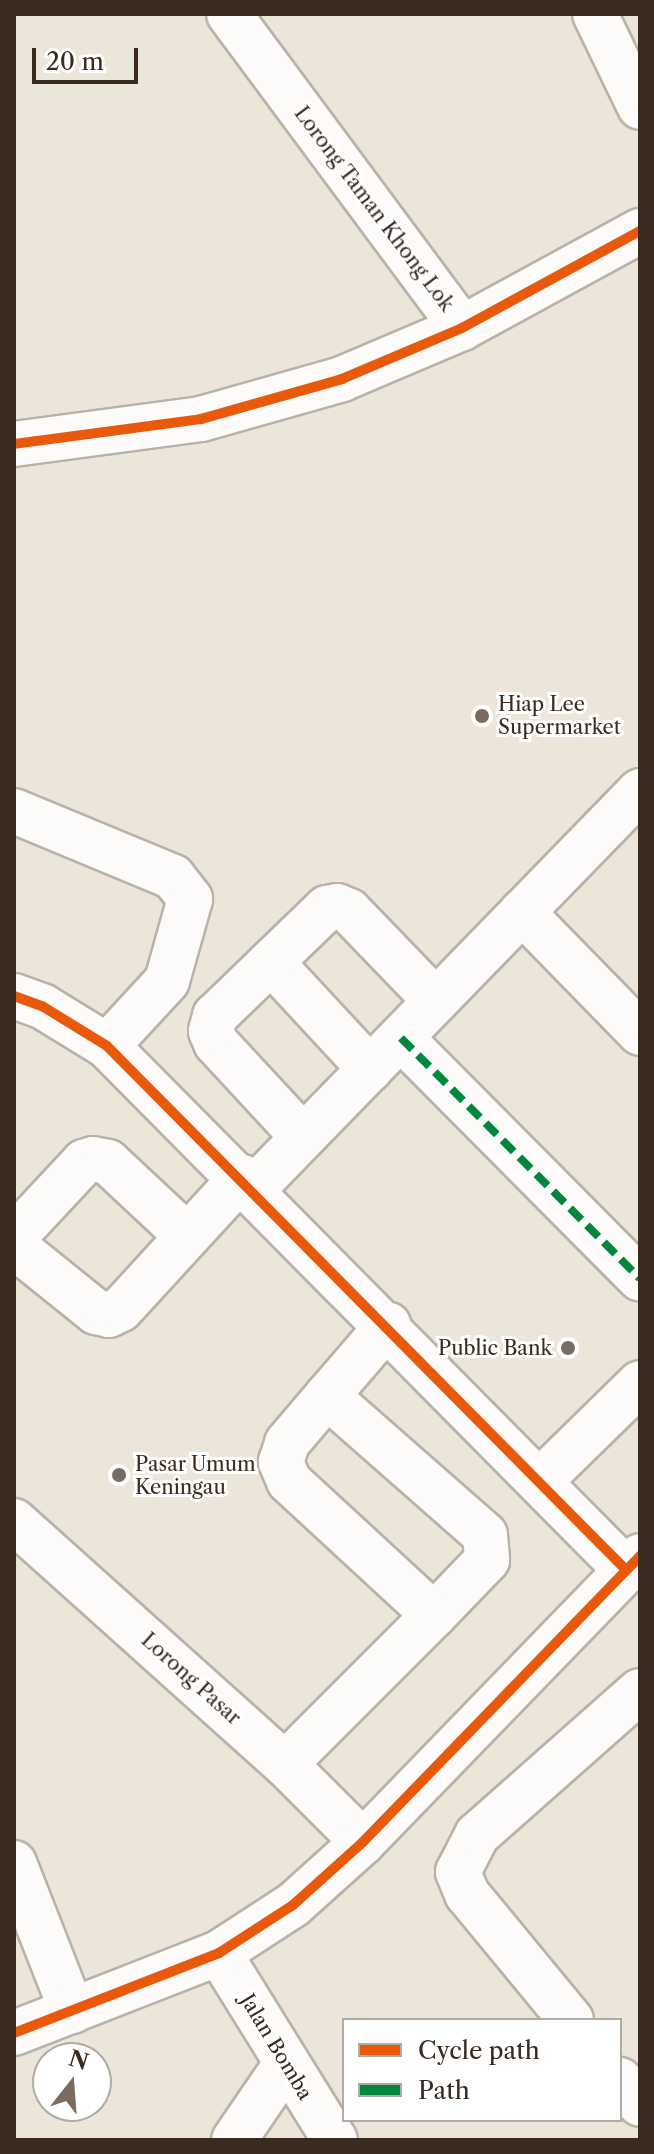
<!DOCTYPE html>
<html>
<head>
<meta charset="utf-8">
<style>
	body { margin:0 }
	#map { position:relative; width:654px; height:2154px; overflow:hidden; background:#ece5d9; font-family:"Libre Caslon Text",serif }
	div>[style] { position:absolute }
	.roads { filter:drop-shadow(2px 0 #b8b2a9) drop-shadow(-2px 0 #b8b2a9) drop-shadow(0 2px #b8b2a9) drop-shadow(0 -2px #b8b2a9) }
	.minor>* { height:44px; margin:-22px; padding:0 22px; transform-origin:22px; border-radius:22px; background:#fcfbf9 }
	.quiet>* { height:8px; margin-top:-4px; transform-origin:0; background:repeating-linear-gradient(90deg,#00873e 0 16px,transparent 0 24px) }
	.cycleway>* { height:10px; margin:-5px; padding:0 5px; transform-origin:5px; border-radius:5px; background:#e8590c }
	.dots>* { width:22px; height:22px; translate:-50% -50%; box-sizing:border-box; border:4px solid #fff; border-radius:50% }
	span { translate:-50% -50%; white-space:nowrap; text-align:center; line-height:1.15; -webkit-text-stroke:6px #fff; paint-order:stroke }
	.street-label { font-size:20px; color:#3b2a1e }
	.poi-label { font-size:20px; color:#3b2a1e }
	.left { translate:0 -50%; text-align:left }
	.right { translate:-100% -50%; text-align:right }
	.frame { position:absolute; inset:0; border:16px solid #3b2a1e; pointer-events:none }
	.legend { position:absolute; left:342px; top:2018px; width:280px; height:104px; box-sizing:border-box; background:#fff; border:2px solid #b1aaa5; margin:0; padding:10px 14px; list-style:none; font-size:24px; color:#3b2a1e }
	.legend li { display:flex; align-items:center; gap:16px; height:40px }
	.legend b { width:40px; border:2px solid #b1aaa5 }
	.north { position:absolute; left:32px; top:2042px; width:80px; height:80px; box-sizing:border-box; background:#fff; border:2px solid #b1aaa5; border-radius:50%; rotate:17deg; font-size:22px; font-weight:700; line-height:32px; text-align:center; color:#3b2a1e }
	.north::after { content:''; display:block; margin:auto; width:28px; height:36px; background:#796b5f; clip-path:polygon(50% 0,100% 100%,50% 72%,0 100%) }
	.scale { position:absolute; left:32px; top:48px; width:106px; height:36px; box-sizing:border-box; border:4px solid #3b2a1e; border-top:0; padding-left:10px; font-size:24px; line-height:28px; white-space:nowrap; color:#3b2a1e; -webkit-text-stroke:6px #fff; paint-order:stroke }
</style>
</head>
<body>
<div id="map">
	<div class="roads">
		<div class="minor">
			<i style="left:229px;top:14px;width:391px;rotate:53.4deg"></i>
			<i style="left:595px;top:14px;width:103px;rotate:64.2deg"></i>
			<i style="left:14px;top:444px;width:189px;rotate:-7.6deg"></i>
			<i style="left:201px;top:419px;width:147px;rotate:-15.8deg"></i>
			<i style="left:342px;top:379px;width:130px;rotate:-23deg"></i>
			<i style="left:462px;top:328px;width:203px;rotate:-28.6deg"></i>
			<i style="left:14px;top:811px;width:172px;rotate:22.5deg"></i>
			<i style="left:173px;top:877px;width:28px;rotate:52deg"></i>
			<i style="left:190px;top:899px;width:85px;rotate:105.7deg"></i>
			<i style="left:167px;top:981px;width:88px;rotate:132.7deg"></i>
			<i style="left:522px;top:912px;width:169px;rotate:45.7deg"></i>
			<i style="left:271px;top:962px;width:146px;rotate:47.2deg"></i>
			<i style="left:14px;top:996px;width:30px;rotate:20deg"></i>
			<i style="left:42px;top:1006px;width:76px;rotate:31.6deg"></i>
			<i style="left:107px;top:1046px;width:738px;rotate:45.27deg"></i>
			<i style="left:401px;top:1038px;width:339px;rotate:45.2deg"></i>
			<i style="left:303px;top:1137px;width:128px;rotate:-132.8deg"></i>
			<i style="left:216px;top:1043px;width:13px;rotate:-113deg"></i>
			<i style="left:211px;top:1031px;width:16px;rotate:-75deg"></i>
			<i style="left:215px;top:1016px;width:156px;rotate:-44deg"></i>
			<i style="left:327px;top:908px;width:10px;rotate:-11deg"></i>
			<i style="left:337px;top:906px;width:13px;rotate:23deg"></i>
			<i style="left:349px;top:911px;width:125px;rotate:46deg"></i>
			<i style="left:253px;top:1189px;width:555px;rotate:-45.8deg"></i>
			<i style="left:14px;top:1237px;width:103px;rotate:-47deg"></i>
			<i style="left:84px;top:1162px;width:9px;rotate:-18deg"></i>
			<i style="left:93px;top:1159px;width:15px;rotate:11deg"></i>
			<i style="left:108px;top:1162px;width:108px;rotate:43.1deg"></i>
			<i style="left:14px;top:1246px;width:105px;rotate:38.8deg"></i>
			<i style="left:96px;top:1312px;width:13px;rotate:13deg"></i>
			<i style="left:109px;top:1315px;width:13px;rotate:-27deg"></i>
			<i style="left:121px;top:1309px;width:179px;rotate:-47.5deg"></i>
			<i style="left:327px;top:1396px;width:210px;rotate:41.3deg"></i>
			<i style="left:485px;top:1535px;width:25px;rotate:85deg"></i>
			<i style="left:487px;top:1560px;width:76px;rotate:133.9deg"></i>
			<i style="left:434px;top:1615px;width:197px;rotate:-137.3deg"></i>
			<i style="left:289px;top:1481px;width:21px;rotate:-113deg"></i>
			<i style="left:281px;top:1462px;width:20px;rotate:-72deg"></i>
			<i style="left:287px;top:1443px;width:62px;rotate:-49.6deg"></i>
			<i style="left:327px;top:1396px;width:94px;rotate:-49.3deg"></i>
			<i style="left:542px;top:1479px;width:137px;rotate:-44.4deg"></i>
			<i style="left:14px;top:1521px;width:364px;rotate:41.9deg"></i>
			<i style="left:285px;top:1764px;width:110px;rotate:45deg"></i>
			<i style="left:285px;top:1764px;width:211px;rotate:-45deg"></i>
			<i style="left:14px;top:1863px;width:159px;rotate:68.6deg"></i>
			<i style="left:219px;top:1953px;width:220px;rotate:58.2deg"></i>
			<i style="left:571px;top:2020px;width:163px;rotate:-129.5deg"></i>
			<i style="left:467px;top:1894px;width:24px;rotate:-112deg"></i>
			<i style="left:458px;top:1872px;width:42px;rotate:-62.8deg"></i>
			<i style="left:477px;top:1835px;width:217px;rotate:-41.5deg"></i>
			<i style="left:14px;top:2033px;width:220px;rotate:-21.3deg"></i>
			<i style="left:219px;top:1953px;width:88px;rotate:-33deg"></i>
			<i style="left:293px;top:1905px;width:94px;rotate:-42deg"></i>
			<i style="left:363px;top:1842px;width:398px;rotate:-45.9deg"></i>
			<i style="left:620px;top:2080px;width:31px;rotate:50deg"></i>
			<i style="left:234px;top:2140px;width:92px;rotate:-55.6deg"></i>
		</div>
	</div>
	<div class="quiet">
		<i style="left:401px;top:1038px;width:339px;rotate:45.2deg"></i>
	</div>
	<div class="cycleway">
		<i style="left:14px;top:444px;width:189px;rotate:-7.6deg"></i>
		<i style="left:201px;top:419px;width:147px;rotate:-15.8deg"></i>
		<i style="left:342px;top:379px;width:130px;rotate:-23deg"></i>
		<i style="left:462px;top:328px;width:203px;rotate:-28.6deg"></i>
		<i style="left:14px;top:996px;width:30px;rotate:20deg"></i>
		<i style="left:42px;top:1006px;width:76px;rotate:31.6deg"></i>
		<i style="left:107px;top:1046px;width:738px;rotate:45.27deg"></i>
		<i style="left:14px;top:2033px;width:220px;rotate:-21.3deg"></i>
		<i style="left:219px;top:1953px;width:88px;rotate:-33deg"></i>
		<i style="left:293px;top:1905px;width:94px;rotate:-42deg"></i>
		<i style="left:363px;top:1842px;width:398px;rotate:-45.9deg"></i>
	</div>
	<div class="dots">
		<i style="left:482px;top:716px;background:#796b5f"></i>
		<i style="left:568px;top:1348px;background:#796b5f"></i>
		<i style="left:119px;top:1475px;background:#796b5f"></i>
	</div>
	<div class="street-label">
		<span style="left:374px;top:209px;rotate:53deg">Lorong Taman Khong Lok</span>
		<span style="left:191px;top:1679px;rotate:42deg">Lorong Pasar</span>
		<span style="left:276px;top:2047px;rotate:59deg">Jalan Bomba</span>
	</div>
	<div class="poi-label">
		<span class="left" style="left:498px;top:716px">Hiap Lee<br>Supermarket</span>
		<span class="right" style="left:552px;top:1348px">Public Bank</span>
		<span class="left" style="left:135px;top:1476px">Pasar Umum<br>Keningau</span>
	</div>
	<div class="frame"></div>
	<ul class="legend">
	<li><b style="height:10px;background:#e8590c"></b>Cycle path</li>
	<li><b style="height:10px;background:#00873e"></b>Path</li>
	</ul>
	<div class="north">N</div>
	<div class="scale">20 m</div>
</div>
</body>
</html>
